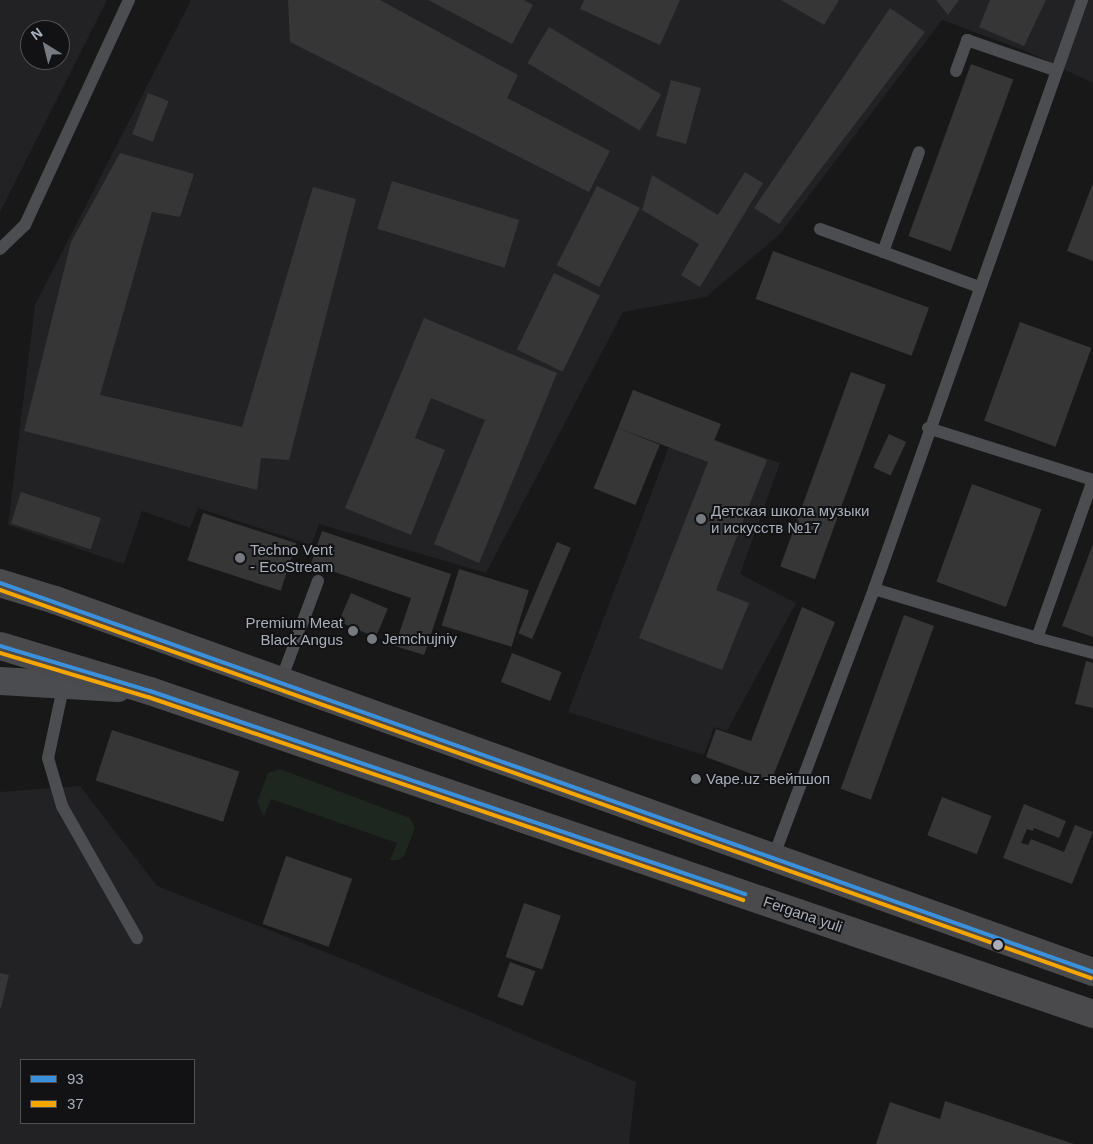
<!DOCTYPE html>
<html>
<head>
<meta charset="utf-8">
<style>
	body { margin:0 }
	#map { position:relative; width:1093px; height:1144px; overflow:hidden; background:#181818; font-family:Helvetica,sans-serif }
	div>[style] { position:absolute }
	.built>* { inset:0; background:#222224 }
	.green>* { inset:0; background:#1d261f }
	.building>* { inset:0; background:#363637; transform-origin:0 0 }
	.lane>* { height:12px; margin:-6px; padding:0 6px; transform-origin:6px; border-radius:6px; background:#4c4d51 }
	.secondary>* { height:28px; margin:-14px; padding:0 14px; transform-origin:14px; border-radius:14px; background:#4a4c50 }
	.primary>* { height:28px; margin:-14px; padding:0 14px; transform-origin:14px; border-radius:14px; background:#4a4a4d }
	.bus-1>* { height:4px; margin:-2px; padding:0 2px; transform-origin:2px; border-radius:2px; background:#3a90db }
	.bus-2>* { height:4px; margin:-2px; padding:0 2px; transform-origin:2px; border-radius:2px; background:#f7a600 }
	.dots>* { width:14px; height:14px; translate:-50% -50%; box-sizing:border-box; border:2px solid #121214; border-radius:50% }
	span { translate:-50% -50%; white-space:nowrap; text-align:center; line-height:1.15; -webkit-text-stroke:4px #121214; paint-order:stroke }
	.poi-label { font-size:15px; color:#a8aeba }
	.left { translate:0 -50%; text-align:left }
	.right { translate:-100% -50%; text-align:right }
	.street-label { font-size:15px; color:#a8aeba }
	.legend { position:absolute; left:20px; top:1059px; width:175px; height:65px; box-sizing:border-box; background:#121214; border:1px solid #4e5056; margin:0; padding:6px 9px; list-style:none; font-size:15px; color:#a8aeba }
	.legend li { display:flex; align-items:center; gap:10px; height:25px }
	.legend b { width:25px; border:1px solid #4e5056 }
	.north { position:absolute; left:20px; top:20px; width:50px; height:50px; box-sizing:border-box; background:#121214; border:1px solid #4e5056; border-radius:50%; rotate:324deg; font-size:14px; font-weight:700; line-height:20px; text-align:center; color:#a8aeba }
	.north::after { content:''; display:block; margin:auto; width:18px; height:22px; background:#767a81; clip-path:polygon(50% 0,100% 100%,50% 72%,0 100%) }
</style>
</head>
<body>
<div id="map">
	<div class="built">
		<i style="clip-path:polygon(evenodd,0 0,107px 0,0 212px,0 0,30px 30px,60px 30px,60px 60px,30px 60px,30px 30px)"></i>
		<i style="clip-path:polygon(191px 0,1093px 0,1093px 83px,1028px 52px,942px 20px,780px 234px,706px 297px,623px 312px,486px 573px,319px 524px,311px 545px,198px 508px,190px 528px,142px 511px,124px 564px,8px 525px,35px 305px)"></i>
		<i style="clip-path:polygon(633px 390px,721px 424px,715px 440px,780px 463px,740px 574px,796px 603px,727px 731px,714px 727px,704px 755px,568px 712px,669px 447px,618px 428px)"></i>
		<i style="clip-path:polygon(evenodd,80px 786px,157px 886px,358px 965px,636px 1082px,629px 1144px,0 1144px,0 792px,80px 786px,21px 1060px,194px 1060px,194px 1123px,21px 1123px,21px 1060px)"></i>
	</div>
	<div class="green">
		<i style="clip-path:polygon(280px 769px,410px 818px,415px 828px,404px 856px,398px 860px,390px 860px,397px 843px,271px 799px,264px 816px,257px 802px,268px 773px)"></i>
	</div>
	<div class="building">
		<i style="clip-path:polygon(288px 0,380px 0,518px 75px,507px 98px,610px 151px,589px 192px,290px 42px)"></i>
		<i style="clip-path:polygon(428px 0,524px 0,533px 5px,512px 44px)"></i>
		<i style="clip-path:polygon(584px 0,680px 0,660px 45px,580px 9px)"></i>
		<i style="clip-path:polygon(781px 0,839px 0,824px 25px)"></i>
		<i style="clip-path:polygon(936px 0,959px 0,948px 15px)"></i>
		<i style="clip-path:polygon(990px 0,1046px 0,1024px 46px,979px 27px)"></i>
		<i style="clip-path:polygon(890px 8px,925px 32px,779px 224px,754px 208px)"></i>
		<i style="left:549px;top:27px;width:131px;height:42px;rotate:31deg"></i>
		<i style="left:971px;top:64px;width:45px;height:183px;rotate:20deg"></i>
		<i style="left:671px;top:80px;width:31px;height:58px;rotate:15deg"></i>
		<i style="left:148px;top:93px;width:22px;height:44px;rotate:21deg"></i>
		<i style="clip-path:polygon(120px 153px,194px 174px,180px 217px,152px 212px,100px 395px,242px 427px,313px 187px,356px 199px,289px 460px,261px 458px,257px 490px,24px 431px,71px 242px)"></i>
		<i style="clip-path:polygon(745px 172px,763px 183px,700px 287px,681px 275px,699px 244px,642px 210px,652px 175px,718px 215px)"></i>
		<i style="left:392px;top:181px;width:133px;height:50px;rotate:17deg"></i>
		<i style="clip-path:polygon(1093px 183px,1093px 261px,1067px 251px)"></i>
		<i style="left:597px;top:186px;width:48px;height:89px;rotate:27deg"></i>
		<i style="left:773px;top:251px;width:166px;height:51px;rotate:20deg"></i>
		<i style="left:554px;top:273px;width:51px;height:85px;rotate:26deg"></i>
		<i style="clip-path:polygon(424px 318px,557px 373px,479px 563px,434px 544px,485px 420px,431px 398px,415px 438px,445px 450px,411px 535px,345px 508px)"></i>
		<i style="left:1020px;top:322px;width:76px;height:105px;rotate:20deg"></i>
		<i style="left:851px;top:372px;width:37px;height:207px;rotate:20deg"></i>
		<i style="clip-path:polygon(633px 390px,721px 424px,714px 440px,767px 460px,716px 590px,749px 603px,722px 670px,639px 638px,708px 462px,618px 428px)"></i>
		<i style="left:618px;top:428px;width:45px;height:65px;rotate:22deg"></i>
		<i style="left:889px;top:434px;width:19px;height:37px;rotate:25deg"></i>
		<i style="left:972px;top:484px;width:74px;height:104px;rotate:20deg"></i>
		<i style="left:21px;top:492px;width:84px;height:33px;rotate:18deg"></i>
		<i style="left:203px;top:513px;width:98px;height:50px;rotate:18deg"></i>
		<i style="clip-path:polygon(322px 531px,451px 574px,424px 655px,395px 646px,411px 598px,311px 564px)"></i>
		<i style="left:557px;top:542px;width:15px;height:99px;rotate:23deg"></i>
		<i style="clip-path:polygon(1093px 544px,1093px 637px,1062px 626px)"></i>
		<i style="left:459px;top:569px;width:73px;height:59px;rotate:17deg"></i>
		<i style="left:351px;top:593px;width:40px;height:31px;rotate:23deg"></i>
		<i style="clip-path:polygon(802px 607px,835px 622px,771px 781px,706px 757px,716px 729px,751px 741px)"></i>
		<i style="left:904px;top:615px;width:32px;height:185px;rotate:20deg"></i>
		<i style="left:512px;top:653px;width:53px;height:31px;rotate:21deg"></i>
		<i style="clip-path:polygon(1086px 661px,1093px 663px,1093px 708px,1075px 704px)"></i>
		<i style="left:112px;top:730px;width:134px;height:53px;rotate:18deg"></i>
		<i style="left:942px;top:797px;width:53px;height:41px;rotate:21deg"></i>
		<i style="clip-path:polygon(1024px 804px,1066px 821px,1059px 838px,1034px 828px,1033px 831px,1027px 829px,1021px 843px,1028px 845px,1031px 839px,1064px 852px,1075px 825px,1093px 832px,1072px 884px,1003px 858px)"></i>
		<i style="left:286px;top:856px;width:70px;height:72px;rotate:19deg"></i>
		<i style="left:524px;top:903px;width:39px;height:57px;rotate:19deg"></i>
		<i style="left:510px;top:962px;width:27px;height:37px;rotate:20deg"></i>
		<i style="clip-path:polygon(0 973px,9px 975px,1px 1008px,0 1007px)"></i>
		<i style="clip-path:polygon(945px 1101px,1074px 1144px,876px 1144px,890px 1102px,940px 1119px)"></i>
	</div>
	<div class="lane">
		<i style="left:956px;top:71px;width:33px;rotate:-70deg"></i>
		<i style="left:967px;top:40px;width:95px;rotate:19deg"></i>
		<i style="left:820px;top:229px;width:169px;rotate:20deg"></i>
		<i style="left:0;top:249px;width:35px;rotate:-44deg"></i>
		<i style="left:25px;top:225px;width:248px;rotate:-65.2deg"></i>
		<i style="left:883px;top:252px;width:106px;rotate:-70.2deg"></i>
		<i style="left:928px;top:428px;width:173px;rotate:17.5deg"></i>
		<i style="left:874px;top:589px;width:170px;rotate:16.7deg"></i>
		<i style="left:1037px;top:638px;width:168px;rotate:-70.5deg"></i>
		<i style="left:1037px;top:638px;width:58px;rotate:15deg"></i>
		<i style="left:64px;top:683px;width:77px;rotate:102deg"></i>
		<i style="left:48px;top:758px;width:50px;rotate:73.7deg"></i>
		<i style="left:62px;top:806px;width:152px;rotate:60.4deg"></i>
		<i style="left:280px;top:683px;width:109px;rotate:-69.6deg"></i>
		<i style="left:773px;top:858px;width:287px;rotate:-69.4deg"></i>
		<i style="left:874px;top:589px;width:625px;rotate:-70.55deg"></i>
	</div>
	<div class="secondary">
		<i style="left:0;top:681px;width:118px;rotate:3.4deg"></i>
	</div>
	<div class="primary">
		<i style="left:0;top:583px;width:58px;rotate:17.2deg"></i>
		<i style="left:55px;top:600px;width:1103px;rotate:19.72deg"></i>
		<i style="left:0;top:646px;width:157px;rotate:16.7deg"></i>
		<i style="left:150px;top:691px;width:997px;rotate:18.91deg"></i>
	</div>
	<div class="bus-1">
		<i style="left:0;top:583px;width:1160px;rotate:19.59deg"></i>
		<i style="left:0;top:646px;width:157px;rotate:16.7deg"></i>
		<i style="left:150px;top:691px;width:629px;rotate:18.84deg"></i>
	</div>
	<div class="bus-2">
		<i style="left:0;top:590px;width:1158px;rotate:19.58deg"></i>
		<i style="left:0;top:653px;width:154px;rotate:16.6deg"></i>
		<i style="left:148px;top:697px;width:629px;rotate:18.84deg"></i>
	</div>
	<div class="dots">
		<i style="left:701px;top:519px;background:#767a81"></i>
		<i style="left:240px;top:558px;background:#767a81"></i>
		<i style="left:353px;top:631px;background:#767a81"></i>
		<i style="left:372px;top:639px;background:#767a81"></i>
		<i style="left:696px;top:779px;background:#767a81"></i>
		<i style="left:998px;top:945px;background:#a8aeba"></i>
	</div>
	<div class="poi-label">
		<span class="left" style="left:711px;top:519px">Детская школа музыки<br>и искусств №17</span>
		<span class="left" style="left:250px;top:558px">Techno Vent<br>- EcoStream</span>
		<span class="right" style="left:343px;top:631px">Premium Meat<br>Black Angus</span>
		<span class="left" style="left:382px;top:639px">Jemchujniy</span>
		<span class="left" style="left:706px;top:779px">Vape.uz -вейпшоп</span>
	</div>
	<div class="street-label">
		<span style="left:803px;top:914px;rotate:19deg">Fergana yuli</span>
	</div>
	<ul class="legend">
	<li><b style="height:6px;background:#3a90db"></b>93</li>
	<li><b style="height:6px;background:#f7a600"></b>37</li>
	</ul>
	<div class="north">N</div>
</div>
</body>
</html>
